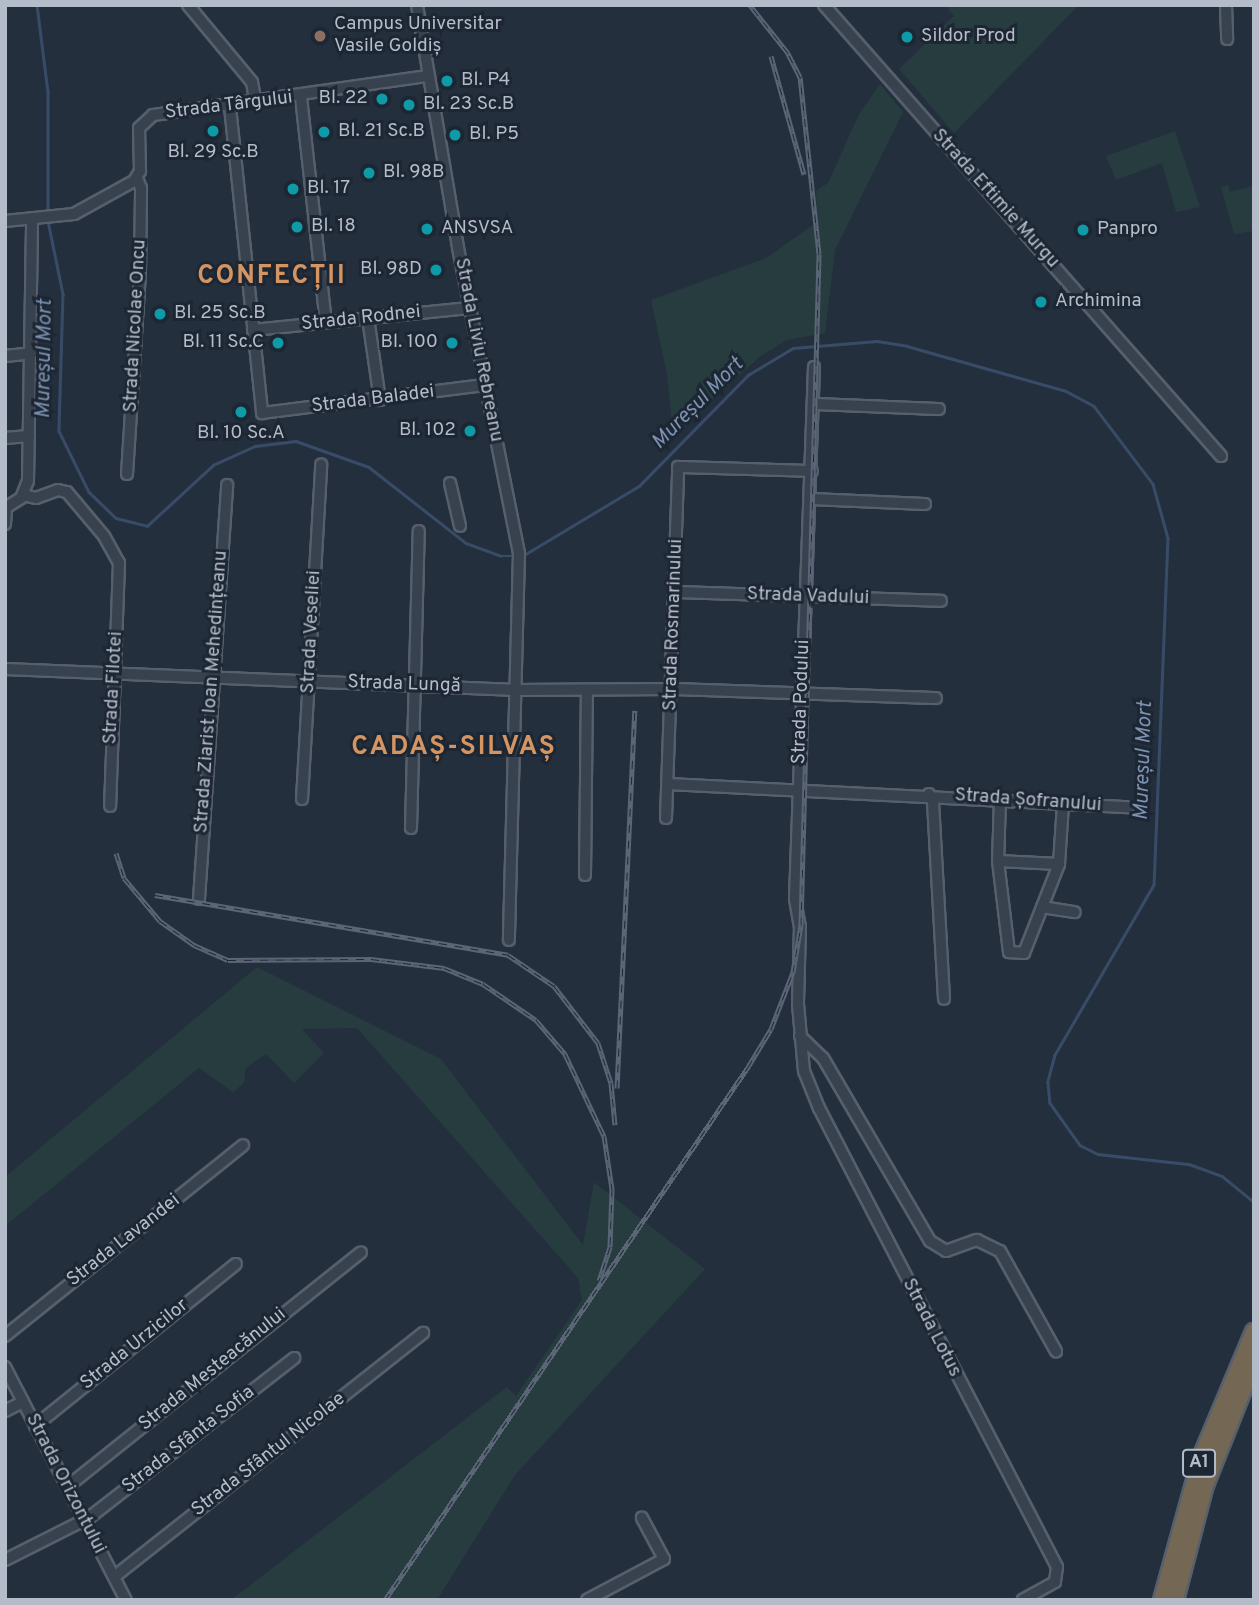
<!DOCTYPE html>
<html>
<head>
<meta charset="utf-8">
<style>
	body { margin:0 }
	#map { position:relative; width:1259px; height:1605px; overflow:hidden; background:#242f3e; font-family:Overpass,sans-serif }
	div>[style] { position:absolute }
	.green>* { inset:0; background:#263c3f }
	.stream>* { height:2.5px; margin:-1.25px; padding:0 1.25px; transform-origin:1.25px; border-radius:1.25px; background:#394c67 }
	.roads { filter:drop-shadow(2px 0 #565f6c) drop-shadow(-2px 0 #565f6c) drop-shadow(0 2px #565f6c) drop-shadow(0 -2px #565f6c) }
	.minor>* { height:10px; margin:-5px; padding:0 5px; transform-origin:5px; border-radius:5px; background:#38414e }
	.highway>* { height:16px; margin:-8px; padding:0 8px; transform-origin:8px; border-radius:8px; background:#746855 }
	.rail>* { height:5px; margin-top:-2.5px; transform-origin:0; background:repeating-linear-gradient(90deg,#1d2633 0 8px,#5a6575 0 16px); box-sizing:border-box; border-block:2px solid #5a6575 }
	.dots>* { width:19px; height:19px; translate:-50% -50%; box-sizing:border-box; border:4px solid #1d2633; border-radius:50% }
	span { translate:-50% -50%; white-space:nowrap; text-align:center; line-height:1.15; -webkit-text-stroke:6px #1d2633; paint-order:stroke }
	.shield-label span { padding:2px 5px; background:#1d2633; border:2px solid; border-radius:5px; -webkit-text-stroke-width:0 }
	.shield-label { font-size:18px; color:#b4bcc9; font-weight:700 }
	.poi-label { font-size:19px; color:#b4bcc9 }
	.left { translate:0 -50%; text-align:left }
	.right { translate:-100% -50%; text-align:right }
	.street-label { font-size:19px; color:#b4bcc9 }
	.water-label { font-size:21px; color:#7c92b1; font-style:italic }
	.district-label { font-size:26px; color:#d59563; font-weight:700; letter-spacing:2px }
	.frame { position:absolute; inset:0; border:7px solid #b4bcc9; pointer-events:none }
</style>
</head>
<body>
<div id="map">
	<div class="green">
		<i style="clip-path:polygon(952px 5px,1079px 5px,954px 133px,899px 69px,954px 16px,948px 9px)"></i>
		<i style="clip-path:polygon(880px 84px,903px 112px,835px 250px,825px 333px,787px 340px,762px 355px,673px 433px,667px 374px,651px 300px,766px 258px,817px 222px,816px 191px,828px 183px,859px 114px)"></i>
		<i style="clip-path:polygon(1175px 131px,1200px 207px,1176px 212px,1162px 163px,1116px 180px,1106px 156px)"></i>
		<i style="clip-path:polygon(1228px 185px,1230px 192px,1254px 186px,1254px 231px,1234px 234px,1221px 187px)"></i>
		<i style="clip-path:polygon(257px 967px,441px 1059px,583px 1245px,594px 1182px,705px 1269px,515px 1475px,437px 1600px,231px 1600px,507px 1387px,516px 1396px,582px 1300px,578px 1278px,357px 1028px,302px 1029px,324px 1053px,294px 1083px,266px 1054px,246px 1068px,244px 1083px,233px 1092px,199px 1068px,5px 1226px,5px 1177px)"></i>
	</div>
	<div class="stream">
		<i style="left:37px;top:5px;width:88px;rotate:82.8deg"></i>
		<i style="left:48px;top:92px;width:123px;rotate:90deg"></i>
		<i style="left:48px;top:221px;width:75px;rotate:78.4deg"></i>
		<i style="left:63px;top:294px;width:137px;rotate:91.7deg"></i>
		<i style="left:59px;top:431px;width:68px;rotate:63.8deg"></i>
		<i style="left:89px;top:492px;width:37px;rotate:44deg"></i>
		<i style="left:116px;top:518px;width:32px;rotate:14deg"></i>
		<i style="left:147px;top:526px;width:90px;rotate:-42.7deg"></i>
		<i style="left:213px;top:465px;width:46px;rotate:-24.3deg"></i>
		<i style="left:255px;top:446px;width:41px;rotate:-7deg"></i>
		<i style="left:296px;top:441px;width:77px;rotate:19.6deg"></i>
		<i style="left:369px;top:467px;width:123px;rotate:38.1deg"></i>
		<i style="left:466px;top:543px;width:37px;rotate:20deg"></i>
		<i style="left:501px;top:556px;width:16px"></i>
		<i style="left:524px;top:555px;width:134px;rotate:-31deg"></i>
		<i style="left:639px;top:486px;width:156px;rotate:-45.5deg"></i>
		<i style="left:748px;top:375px;width:52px;rotate:-31deg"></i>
		<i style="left:793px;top:348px;width:84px;rotate:-4.8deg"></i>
		<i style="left:877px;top:341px;width:30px;rotate:9deg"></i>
		<i style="left:907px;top:346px;width:165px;rotate:15.8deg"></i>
		<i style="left:1066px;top:391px;width:32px;rotate:28deg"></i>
		<i style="left:1094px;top:406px;width:98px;rotate:52.9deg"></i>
		<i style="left:1153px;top:484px;width:56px;rotate:74.5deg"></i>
		<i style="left:1168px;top:538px;width:347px;rotate:92.3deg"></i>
		<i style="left:1154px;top:885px;width:197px;rotate:120.2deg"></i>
		<i style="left:1055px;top:1055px;width:28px;rotate:105deg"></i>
		<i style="left:1048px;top:1082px;width:21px;rotate:85deg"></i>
		<i style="left:1050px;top:1103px;width:52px;rotate:54.5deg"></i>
		<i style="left:1080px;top:1145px;width:20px;rotate:27deg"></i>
		<i style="left:1098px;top:1154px;width:92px;rotate:6.3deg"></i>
		<i style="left:1189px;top:1164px;width:35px;rotate:20deg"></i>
		<i style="left:1222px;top:1176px;width:41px;rotate:39.1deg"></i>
	</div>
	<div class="roads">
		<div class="minor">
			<i style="left:188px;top:5px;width:100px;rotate:50.3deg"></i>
			<i style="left:252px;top:82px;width:17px;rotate:80deg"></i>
			<i style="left:417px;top:5px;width:246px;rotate:80.4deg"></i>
			<i style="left:458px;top:248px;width:311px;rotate:78.7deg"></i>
			<i style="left:519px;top:553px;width:387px;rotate:91.5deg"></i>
			<i style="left:824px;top:5px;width:601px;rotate:48.64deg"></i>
			<i style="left:1226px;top:5px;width:34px;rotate:88deg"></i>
			<i style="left:301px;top:97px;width:226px;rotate:83.7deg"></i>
			<i style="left:230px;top:107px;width:308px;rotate:84deg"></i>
			<i style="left:262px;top:413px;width:225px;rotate:-7.2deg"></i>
			<i style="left:5px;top:221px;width:69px;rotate:-5.8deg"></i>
			<i style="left:74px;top:214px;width:68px;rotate:-28.8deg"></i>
			<i style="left:134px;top:181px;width:12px;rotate:-59deg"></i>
			<i style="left:140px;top:171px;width:43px;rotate:-91.3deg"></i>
			<i style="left:139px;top:128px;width:19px;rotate:-43deg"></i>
			<i style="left:153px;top:115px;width:278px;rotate:-8.1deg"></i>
			<i style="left:368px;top:318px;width:83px;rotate:81.7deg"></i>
			<i style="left:253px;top:330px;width:217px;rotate:-5.8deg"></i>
			<i style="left:5px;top:356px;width:27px;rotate:-6deg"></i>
			<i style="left:814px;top:367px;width:532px;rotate:92.05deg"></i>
			<i style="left:795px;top:899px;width:27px;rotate:80deg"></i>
			<i style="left:800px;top:926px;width:78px;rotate:91.5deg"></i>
			<i style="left:798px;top:1004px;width:67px;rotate:84.9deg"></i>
			<i style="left:804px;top:1071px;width:40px;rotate:68deg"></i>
			<i style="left:819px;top:1108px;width:517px;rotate:62.59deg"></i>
			<i style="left:1057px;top:1567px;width:15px;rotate:98deg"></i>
			<i style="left:1055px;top:1582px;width:37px;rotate:151deg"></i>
			<i style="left:815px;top:404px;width:124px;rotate:2.3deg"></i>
			<i style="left:5px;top:438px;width:24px;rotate:-5deg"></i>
			<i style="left:127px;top:474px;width:201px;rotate:-86.3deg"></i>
			<i style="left:140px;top:273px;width:85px;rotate:-89.3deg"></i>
			<i style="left:141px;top:188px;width:11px;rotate:-112deg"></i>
			<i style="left:450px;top:483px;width:44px;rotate:76.9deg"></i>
			<i style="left:23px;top:495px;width:13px;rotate:13deg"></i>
			<i style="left:36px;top:498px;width:23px;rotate:-20deg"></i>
			<i style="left:58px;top:490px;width:9px;rotate:13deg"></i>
			<i style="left:67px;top:492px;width:57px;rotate:49.9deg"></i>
			<i style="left:104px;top:536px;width:31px;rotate:61deg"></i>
			<i style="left:119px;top:563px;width:243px;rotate:92.1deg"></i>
			<i style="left:811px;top:499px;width:114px;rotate:2.5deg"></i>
			<i style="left:5px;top:508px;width:19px;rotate:-32deg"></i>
			<i style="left:21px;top:498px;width:18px;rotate:-68deg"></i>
			<i style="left:28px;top:481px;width:262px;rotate:-89.1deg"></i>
			<i style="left:5px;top:524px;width:16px;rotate:-86deg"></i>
			<i style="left:675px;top:592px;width:266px;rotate:1.9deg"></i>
			<i style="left:5px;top:669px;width:511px;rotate:2.35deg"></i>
			<i style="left:516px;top:690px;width:157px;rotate:-0.4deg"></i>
			<i style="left:673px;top:689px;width:263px;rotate:2deg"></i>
			<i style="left:668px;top:784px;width:461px;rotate:2.9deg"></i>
			<i style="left:929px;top:794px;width:9px;rotate:63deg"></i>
			<i style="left:933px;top:802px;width:197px;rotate:86.8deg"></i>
			<i style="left:302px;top:799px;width:335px;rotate:-86.7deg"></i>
			<i style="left:1000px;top:799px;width:62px;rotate:91.8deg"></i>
			<i style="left:998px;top:861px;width:61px;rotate:2.8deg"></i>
			<i style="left:1059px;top:864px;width:61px;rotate:-86.2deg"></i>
			<i style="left:666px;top:818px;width:351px;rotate:-88deg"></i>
			<i style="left:678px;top:467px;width:134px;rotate:1.7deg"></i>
			<i style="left:411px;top:828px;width:297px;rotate:-88.5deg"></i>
			<i style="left:998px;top:861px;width:92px;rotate:83.1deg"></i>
			<i style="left:1009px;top:952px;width:15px;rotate:4deg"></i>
			<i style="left:1024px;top:953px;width:96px;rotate:-68.5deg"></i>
			<i style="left:585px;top:875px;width:184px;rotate:-89.4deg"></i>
			<i style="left:199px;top:899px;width:415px;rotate:-86.1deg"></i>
			<i style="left:1042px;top:907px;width:33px;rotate:9deg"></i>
			<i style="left:800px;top:1036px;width:32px;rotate:44deg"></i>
			<i style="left:823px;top:1058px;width:212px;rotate:59.7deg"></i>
			<i style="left:930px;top:1241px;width:19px;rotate:32deg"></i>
			<i style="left:946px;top:1251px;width:33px;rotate:-20deg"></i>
			<i style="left:977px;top:1240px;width:25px;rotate:26deg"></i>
			<i style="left:1000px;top:1251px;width:115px;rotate:60.8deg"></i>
			<i style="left:5px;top:1336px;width:305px;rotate:-38.7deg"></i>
			<i style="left:5px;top:1367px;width:263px;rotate:62.6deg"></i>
			<i style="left:5px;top:1411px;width:20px;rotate:-27deg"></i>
			<i style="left:35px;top:1426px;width:258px;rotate:-38.9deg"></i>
			<i style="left:67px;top:1487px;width:376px;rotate:-38.6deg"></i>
			<i style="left:5px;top:1560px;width:95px;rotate:-26.8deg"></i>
			<i style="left:90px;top:1517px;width:259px;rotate:-37.9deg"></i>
			<i style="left:114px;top:1577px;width:394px;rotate:-38.3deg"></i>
			<i style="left:587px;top:1600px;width:87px;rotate:-28deg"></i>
			<i style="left:664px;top:1559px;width:47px;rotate:-118.2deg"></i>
		</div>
		<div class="highway">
			<i style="left:1162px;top:1600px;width:147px;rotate:-74.6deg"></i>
			<i style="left:1201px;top:1458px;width:137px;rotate:-67.2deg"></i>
			<i style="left:1175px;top:1600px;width:119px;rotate:-75.4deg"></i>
			<i style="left:1205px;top:1485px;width:132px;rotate:-68.3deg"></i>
		</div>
	</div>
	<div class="rail">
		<i style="left:771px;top:56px;width:123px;rotate:74.4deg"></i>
		<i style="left:116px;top:853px;width:26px;rotate:72deg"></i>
		<i style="left:124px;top:878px;width:56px;rotate:50.1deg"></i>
		<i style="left:160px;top:921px;width:42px;rotate:35.2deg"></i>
		<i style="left:194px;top:945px;width:37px;rotate:24deg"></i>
		<i style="left:228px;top:960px;width:143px;rotate:-0.4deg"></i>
		<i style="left:371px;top:959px;width:74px;rotate:7deg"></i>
		<i style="left:444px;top:968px;width:42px;rotate:22.3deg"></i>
		<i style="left:483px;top:984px;width:64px;rotate:34.2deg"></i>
		<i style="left:536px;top:1020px;width:45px;rotate:49.5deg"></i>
		<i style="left:565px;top:1054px;width:91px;rotate:64.6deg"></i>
		<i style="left:604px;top:1136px;width:54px;rotate:81.4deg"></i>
		<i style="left:612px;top:1189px;width:58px;rotate:92deg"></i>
		<i style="left:610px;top:1247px;width:35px;rotate:108deg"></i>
		<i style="left:155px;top:895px;width:358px;rotate:9.6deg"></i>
		<i style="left:508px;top:955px;width:55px;rotate:34deg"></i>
		<i style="left:554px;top:986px;width:72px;rotate:52.3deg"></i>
		<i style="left:598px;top:1043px;width:42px;rotate:72deg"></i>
		<i style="left:611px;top:1083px;width:42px;rotate:84.6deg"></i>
		<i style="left:617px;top:1088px;width:378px;rotate:-87.3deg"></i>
		<i style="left:385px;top:1600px;width:645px;rotate:-55.74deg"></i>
		<i style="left:748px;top:1067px;width:44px;rotate:-58.8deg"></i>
		<i style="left:771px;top:1029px;width:61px;rotate:-68.9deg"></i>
		<i style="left:793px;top:972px;width:48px;rotate:-80.3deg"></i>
		<i style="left:801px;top:925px;width:671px;rotate:-88.46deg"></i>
		<i style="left:819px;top:254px;width:178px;rotate:-96.1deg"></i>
		<i style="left:800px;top:77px;width:27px;rotate:-117deg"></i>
		<i style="left:788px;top:53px;width:61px;rotate:-128.4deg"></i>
	</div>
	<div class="dots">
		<i style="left:320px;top:36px;background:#8d6e63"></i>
		<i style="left:907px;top:37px;background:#0f9aa8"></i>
		<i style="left:447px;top:81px;background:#0f9aa8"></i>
		<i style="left:382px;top:99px;background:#0f9aa8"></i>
		<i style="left:409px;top:105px;background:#0f9aa8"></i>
		<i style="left:213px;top:131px;background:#0f9aa8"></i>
		<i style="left:324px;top:132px;background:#0f9aa8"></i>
		<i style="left:455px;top:135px;background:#0f9aa8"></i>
		<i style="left:369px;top:173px;background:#0f9aa8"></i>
		<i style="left:293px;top:189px;background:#0f9aa8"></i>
		<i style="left:297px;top:227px;background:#0f9aa8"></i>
		<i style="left:427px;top:229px;background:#0f9aa8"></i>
		<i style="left:1083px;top:230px;background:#0f9aa8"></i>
		<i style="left:436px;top:270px;background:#0f9aa8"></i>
		<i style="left:1041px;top:302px;background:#0f9aa8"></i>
		<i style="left:160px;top:314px;background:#0f9aa8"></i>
		<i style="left:278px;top:343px;background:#0f9aa8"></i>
		<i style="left:452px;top:343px;background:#0f9aa8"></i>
		<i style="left:241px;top:412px;background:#0f9aa8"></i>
		<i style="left:470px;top:431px;background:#0f9aa8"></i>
	</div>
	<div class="shield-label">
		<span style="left:1199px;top:1463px">A1</span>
	</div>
	<div class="poi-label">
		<span class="left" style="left:334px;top:36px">Campus Universitar<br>Vasile Goldiș</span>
		<span class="left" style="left:921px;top:37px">Sildor Prod</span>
		<span class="left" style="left:461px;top:81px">Bl. P4</span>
		<span class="right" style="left:368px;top:99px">Bl. 22</span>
		<span class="left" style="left:423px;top:105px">Bl. 23 Sc.B</span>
		<span class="left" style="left:338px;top:132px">Bl. 21 Sc.B</span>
		<span class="left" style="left:469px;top:135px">Bl. P5</span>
		<span style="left:213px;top:153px">Bl. 29 Sc.B</span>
		<span class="left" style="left:383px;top:173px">Bl. 98B</span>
		<span class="left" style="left:307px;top:189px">Bl. 17</span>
		<span class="left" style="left:311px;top:227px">Bl. 18</span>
		<span class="left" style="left:441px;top:229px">ANSVSA</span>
		<span class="left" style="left:1097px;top:230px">Panpro</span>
		<span class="right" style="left:422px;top:270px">Bl. 98D</span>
		<span class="left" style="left:1055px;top:302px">Archimina</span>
		<span class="left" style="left:174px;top:314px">Bl. 25 Sc.B</span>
		<span class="right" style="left:264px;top:343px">Bl. 11 Sc.C</span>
		<span class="right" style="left:438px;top:343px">Bl. 100</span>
		<span class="right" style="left:456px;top:431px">Bl. 102</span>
		<span style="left:241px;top:434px">Bl. 10 Sc.A</span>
	</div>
	<div class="street-label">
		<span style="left:229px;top:106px;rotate:-7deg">Strada Târgului</span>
		<span style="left:995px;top:199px;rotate:48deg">Strada Eftimie Murgu</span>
		<span style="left:361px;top:319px;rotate:-6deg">Strada Rodnei</span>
		<span style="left:136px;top:326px;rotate:-87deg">Strada Nicolae Oncu</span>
		<span style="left:478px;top:350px;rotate:79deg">Strada Liviu Rebreanu</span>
		<span style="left:373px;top:400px;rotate:-7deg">Strada Baladei</span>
		<span style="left:808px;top:597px;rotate:2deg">Strada Vadului</span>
		<span style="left:674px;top:625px;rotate:-88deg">Strada Rosmarinului</span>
		<span style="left:312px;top:632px;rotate:-87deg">Strada Veseliei</span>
		<span style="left:404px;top:685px;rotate:2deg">Strada Lungă</span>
		<span style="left:114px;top:688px;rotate:-87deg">Strada Filotei</span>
		<span style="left:212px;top:692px;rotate:-86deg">Strada Ziarist Ioan Mehedințeanu</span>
		<span style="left:802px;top:702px;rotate:-88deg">Strada Podului</span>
		<span style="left:1028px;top:801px;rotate:4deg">Strada Șofranului</span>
		<span style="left:124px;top:1241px;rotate:-38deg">Strada Lavandei</span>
		<span style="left:931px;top:1328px;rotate:63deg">Strada Lotus</span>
		<span style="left:135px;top:1345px;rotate:-39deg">Strada Urzicilor</span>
		<span style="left:213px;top:1370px;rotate:-39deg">Strada Mesteacănului</span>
		<span style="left:189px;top:1440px;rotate:-38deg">Strada Sfânta Sofia</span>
		<span style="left:269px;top:1455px;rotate:-38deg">Strada Sfântul Nicolae</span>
		<span style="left:65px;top:1484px;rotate:63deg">Strada Orizontului</span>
	</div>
	<div class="water-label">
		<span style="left:45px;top:359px;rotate:-89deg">Mureșul Mort</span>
		<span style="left:698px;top:404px;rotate:-45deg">Mureșul Mort</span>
		<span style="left:1144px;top:761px;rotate:-88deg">Mureșul Mort</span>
	</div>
	<div class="district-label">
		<span style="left:272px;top:277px">CONFECȚII</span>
		<span style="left:454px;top:748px">CADAȘ-SILVAȘ</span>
	</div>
	<div class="frame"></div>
</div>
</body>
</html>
